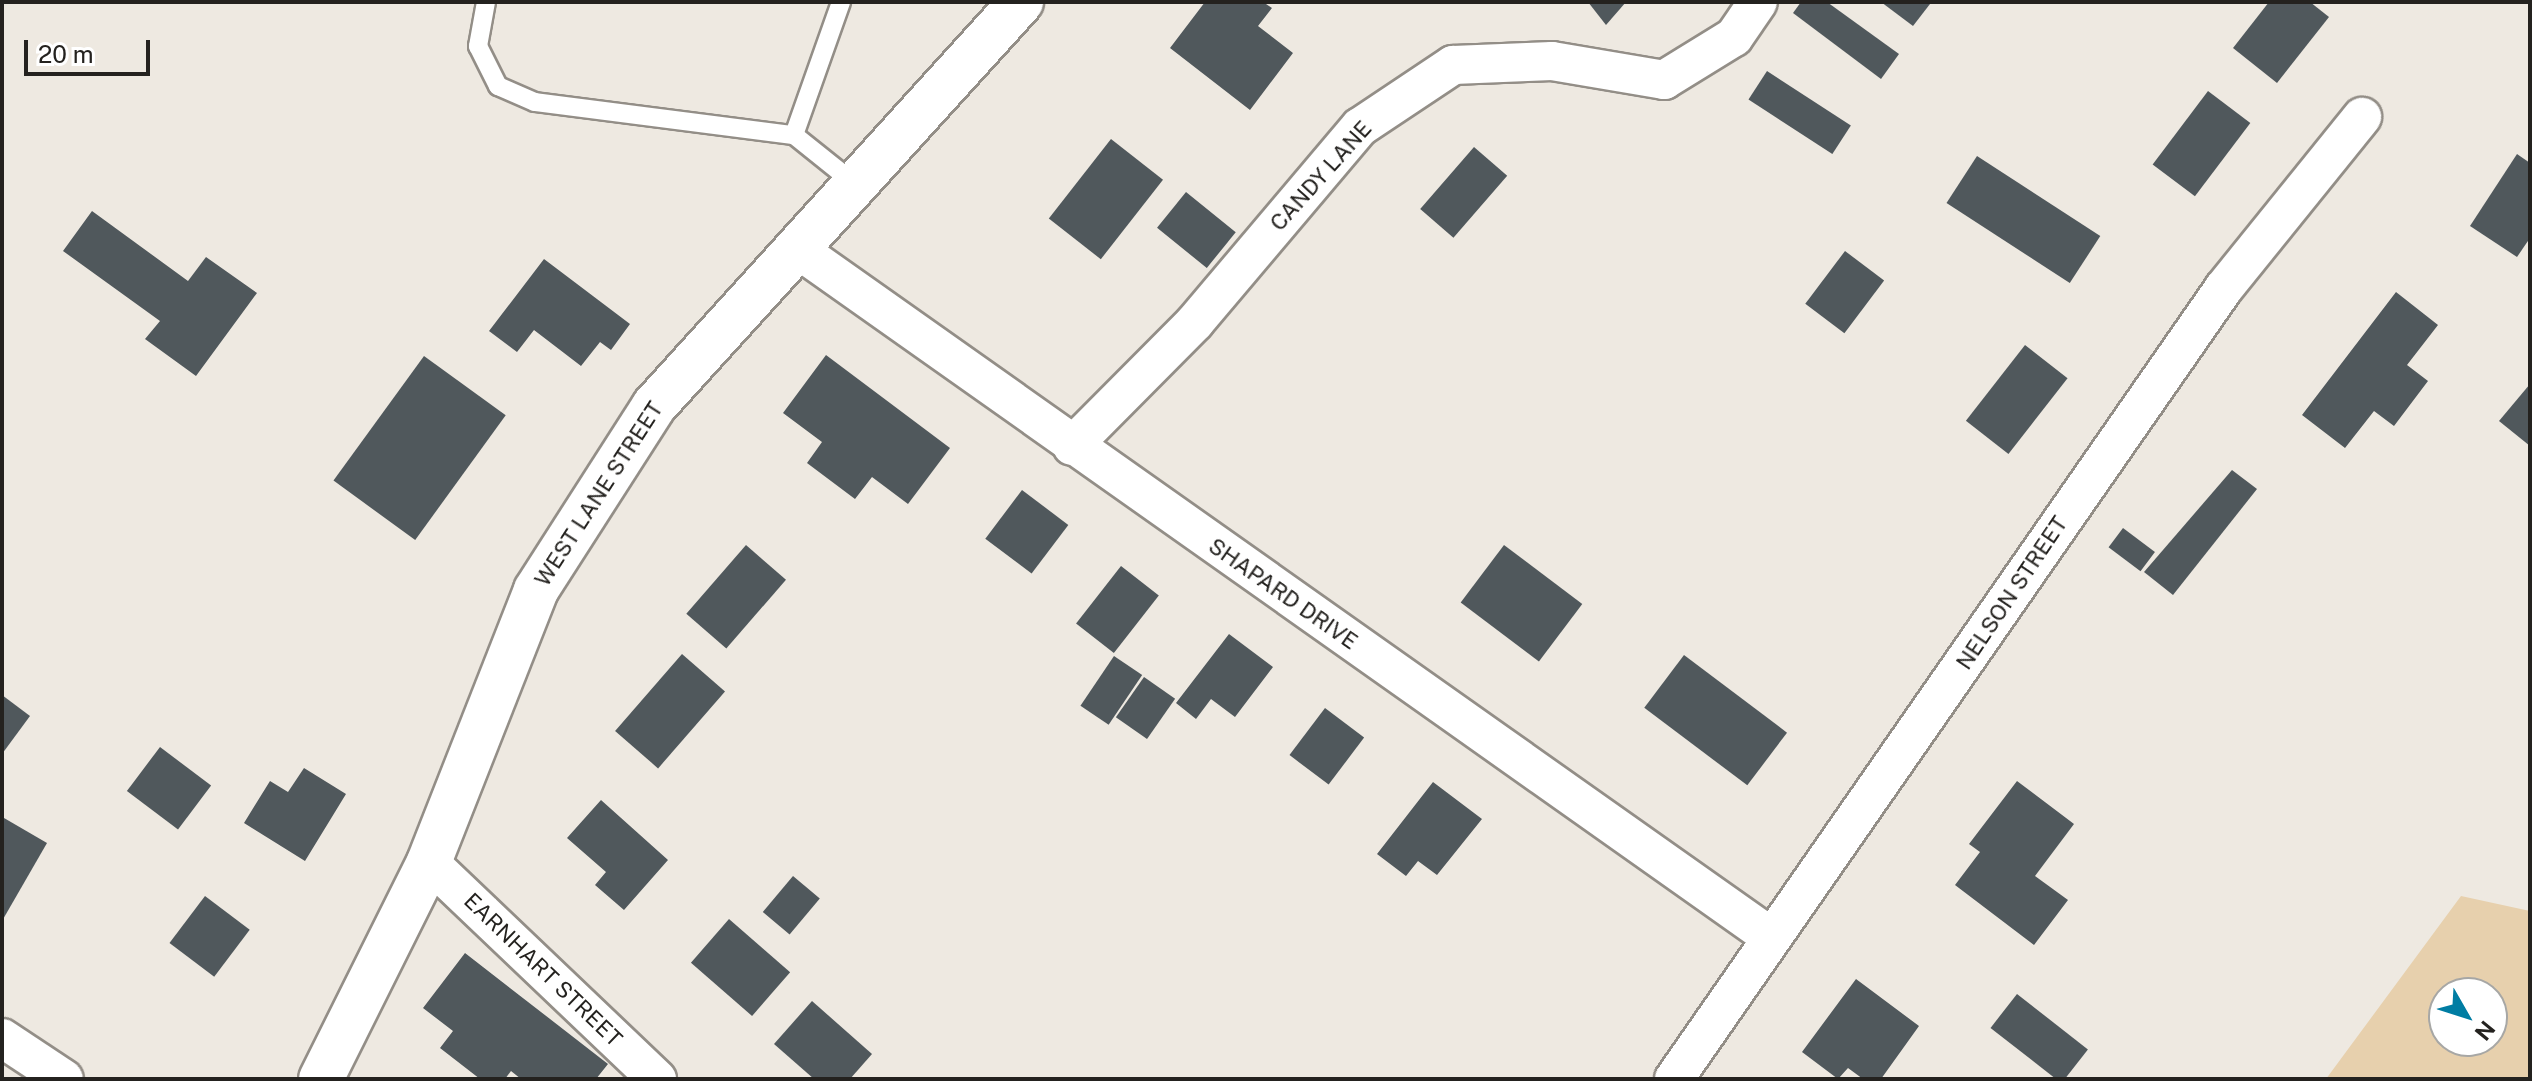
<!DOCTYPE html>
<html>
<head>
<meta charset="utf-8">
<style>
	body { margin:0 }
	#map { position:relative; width:2532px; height:1081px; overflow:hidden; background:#eee9e1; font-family:"Public Sans",sans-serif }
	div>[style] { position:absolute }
	.green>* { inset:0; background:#e7d0ad }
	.building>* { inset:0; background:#50585c; transform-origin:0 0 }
	.roads { filter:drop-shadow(2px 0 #938e87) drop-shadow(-2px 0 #938e87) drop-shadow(0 2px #938e87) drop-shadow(0 -2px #938e87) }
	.lane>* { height:18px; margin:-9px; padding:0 9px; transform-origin:9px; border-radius:9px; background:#fff }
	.street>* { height:38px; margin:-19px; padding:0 19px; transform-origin:19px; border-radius:19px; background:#fff }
	.secondary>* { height:44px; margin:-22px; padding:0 22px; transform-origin:22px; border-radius:22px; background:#fff }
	span { translate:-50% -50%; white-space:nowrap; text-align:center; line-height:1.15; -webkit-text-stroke:8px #fff; paint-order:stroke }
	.street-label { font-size:22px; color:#24221f }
	.frame { position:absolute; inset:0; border:4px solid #24221f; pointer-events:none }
	.north { position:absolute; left:2428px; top:977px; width:80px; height:80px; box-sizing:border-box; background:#fff; border:2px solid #a7a7a5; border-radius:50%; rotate:129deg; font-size:22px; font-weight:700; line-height:32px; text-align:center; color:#24221f }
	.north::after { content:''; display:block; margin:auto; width:28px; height:36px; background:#007da3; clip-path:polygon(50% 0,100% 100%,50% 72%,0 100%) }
	.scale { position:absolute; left:24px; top:40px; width:126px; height:36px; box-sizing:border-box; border:4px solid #24221f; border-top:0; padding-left:10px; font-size:24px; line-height:28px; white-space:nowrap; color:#24221f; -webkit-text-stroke:6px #fff; paint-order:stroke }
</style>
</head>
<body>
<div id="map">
	<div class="green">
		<i style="clip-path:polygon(evenodd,2461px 896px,2530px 911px,2530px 1079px,2326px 1079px,2461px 896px,2444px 993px,2492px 993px,2492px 1041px,2444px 1041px,2444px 993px)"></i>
	</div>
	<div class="building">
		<i style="clip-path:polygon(1205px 2px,1263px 2px,1272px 8px,1258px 26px,1293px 53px,1250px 110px,1170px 48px)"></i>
		<i style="clip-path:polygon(1588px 2px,1626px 2px,1606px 25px)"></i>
		<i style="clip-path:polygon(1801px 2px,1827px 2px,1899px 54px,1881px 79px,1793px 13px)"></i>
		<i style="clip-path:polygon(1881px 2px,1927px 2px,1930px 4px,1913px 26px)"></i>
		<i style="clip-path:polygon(2269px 2px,2310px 2px,2329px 17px,2277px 83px,2233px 48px)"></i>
		<i style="left:1767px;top:71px;width:100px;height:34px;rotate:33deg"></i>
		<i style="left:2208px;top:91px;width:53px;height:92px;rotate:37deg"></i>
		<i style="left:1111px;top:139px;width:66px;height:101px;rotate:38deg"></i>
		<i style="left:1474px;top:147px;width:44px;height:82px;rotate:41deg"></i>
		<i style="clip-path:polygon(2517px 154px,2530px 163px,2530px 238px,2517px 257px,2470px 226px)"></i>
		<i style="left:1977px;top:156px;width:147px;height:56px;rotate:33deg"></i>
		<i style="left:1186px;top:192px;width:64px;height:46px;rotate:39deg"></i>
		<i style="clip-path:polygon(92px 211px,188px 281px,206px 257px,257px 293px,196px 376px,145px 339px,160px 321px,63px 251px)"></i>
		<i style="left:1845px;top:251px;width:49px;height:66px;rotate:37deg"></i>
		<i style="clip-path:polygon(544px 259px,630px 324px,611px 350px,600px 342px,581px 366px,534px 330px,517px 352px,489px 331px)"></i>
		<i style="clip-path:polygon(2396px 292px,2438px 325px,2407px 365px,2428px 381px,2394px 426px,2374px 411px,2345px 448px,2302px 415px)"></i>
		<i style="left:2025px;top:345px;width:54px;height:96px;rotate:38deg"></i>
		<i style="clip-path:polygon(826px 355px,950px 448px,908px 504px,872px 477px,855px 499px,807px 463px,822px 442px,783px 413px)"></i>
		<i style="left:424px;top:356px;width:101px;height:154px;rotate:36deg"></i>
		<i style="clip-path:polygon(2530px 384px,2530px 446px,2499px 421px)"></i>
		<i style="clip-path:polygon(2232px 470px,2257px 489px,2173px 595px,2144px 572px)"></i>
		<i style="left:1022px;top:490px;width:58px;height:61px;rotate:37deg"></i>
		<i style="left:2123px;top:528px;width:40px;height:24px;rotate:37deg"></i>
		<i style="left:746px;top:545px;width:53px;height:91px;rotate:41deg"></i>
		<i style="left:1504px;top:545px;width:98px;height:72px;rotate:37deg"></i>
		<i style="left:1121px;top:566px;width:48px;height:73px;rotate:38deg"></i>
		<i style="clip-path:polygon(1229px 634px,1273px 667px,1235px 717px,1211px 699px,1196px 719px,1176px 703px)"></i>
		<i style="left:682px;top:654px;width:57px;height:102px;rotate:41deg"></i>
		<i style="left:1684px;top:655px;width:129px;height:66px;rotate:37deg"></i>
		<i style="left:1114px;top:656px;width:34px;height:60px;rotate:34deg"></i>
		<i style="left:1144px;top:677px;width:38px;height:49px;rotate:35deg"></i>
		<i style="clip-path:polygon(2px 695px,30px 716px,2px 754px)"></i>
		<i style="left:1325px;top:708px;width:49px;height:59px;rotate:37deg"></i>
		<i style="left:160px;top:747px;width:64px;height:55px;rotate:37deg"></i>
		<i style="clip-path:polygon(304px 768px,346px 794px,305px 861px,244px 823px,270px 781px,288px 792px)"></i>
		<i style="clip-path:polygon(2017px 781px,2074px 824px,2035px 876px,2068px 900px,2034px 945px,1955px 885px,1980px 852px,1969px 844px)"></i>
		<i style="clip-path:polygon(1433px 782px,1482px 819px,1437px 875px,1418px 861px,1406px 876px,1377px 854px)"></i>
		<i style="clip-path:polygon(601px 800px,668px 860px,624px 910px,595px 885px,606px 872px,567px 838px)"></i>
		<i style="clip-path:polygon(4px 818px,47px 843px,2px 921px,2px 821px)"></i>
		<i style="left:793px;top:876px;width:35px;height:47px;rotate:40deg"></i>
		<i style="left:205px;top:896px;width:56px;height:59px;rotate:37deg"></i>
		<i style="left:729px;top:919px;width:81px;height:58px;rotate:41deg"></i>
		<i style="clip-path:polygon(465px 953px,608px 1064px,596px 1079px,521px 1079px,511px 1071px,505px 1079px,480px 1079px,440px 1048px,453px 1031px,423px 1008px)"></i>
		<i style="clip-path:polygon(1856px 979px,1919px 1026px,1881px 1079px,1863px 1079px,1848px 1068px,1838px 1079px,1802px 1052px)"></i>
		<i style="left:2017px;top:994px;width:90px;height:43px;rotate:38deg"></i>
		<i style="clip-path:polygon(812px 1001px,872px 1054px,850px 1079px,814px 1079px,774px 1044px)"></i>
	</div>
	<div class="roads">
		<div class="lane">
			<i style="left:486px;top:2px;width:45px;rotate:100.3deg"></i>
			<i style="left:478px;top:46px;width:45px;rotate:63.4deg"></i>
			<i style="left:498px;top:86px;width:40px;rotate:23.4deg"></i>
			<i style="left:535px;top:102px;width:261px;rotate:7.3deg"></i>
			<i style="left:794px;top:135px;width:77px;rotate:38.7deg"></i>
			<i style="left:794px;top:135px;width:141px;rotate:-70.5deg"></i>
		</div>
		<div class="street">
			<i style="left:796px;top:248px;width:1194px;rotate:35.25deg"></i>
			<i style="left:1072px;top:446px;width:175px;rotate:-45.2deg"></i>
			<i style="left:1195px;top:322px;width:255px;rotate:-49.8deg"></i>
			<i style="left:1360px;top:127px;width:112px;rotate:-33.7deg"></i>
			<i style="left:1453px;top:65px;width:99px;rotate:-2.3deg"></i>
			<i style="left:1552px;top:61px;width:114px;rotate:9.6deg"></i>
			<i style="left:1664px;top:80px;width:82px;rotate:-31.6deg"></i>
			<i style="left:1734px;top:37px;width:42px;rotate:-55.6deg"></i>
			<i style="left:429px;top:862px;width:315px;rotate:43.6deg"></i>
			<i style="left:2px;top:1038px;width:74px;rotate:33.5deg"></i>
			<i style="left:1674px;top:1079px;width:963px;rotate:-55.19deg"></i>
			<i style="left:2224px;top:288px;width:220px;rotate:-51.1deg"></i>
		</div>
		<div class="secondary">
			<i style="left:321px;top:1079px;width:242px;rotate:-63.5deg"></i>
			<i style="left:429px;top:862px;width:292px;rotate:-68.5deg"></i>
			<i style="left:536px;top:590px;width:219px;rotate:-57.3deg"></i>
			<i style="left:654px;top:406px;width:546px;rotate:-47.75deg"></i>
		</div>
	</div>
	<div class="street-label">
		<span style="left:1321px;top:176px;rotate:-48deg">CANDY LANE</span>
		<span style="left:599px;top:494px;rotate:-57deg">WEST LANE STREET</span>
		<span style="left:2012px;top:593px;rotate:-56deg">NELSON STREET</span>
		<span style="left:1283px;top:594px;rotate:35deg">SHAPARD DRIVE</span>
		<span style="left:543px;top:970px;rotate:44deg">EARNHART STREET</span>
	</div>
	<div class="frame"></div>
	<div class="north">N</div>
	<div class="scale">20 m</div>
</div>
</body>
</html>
